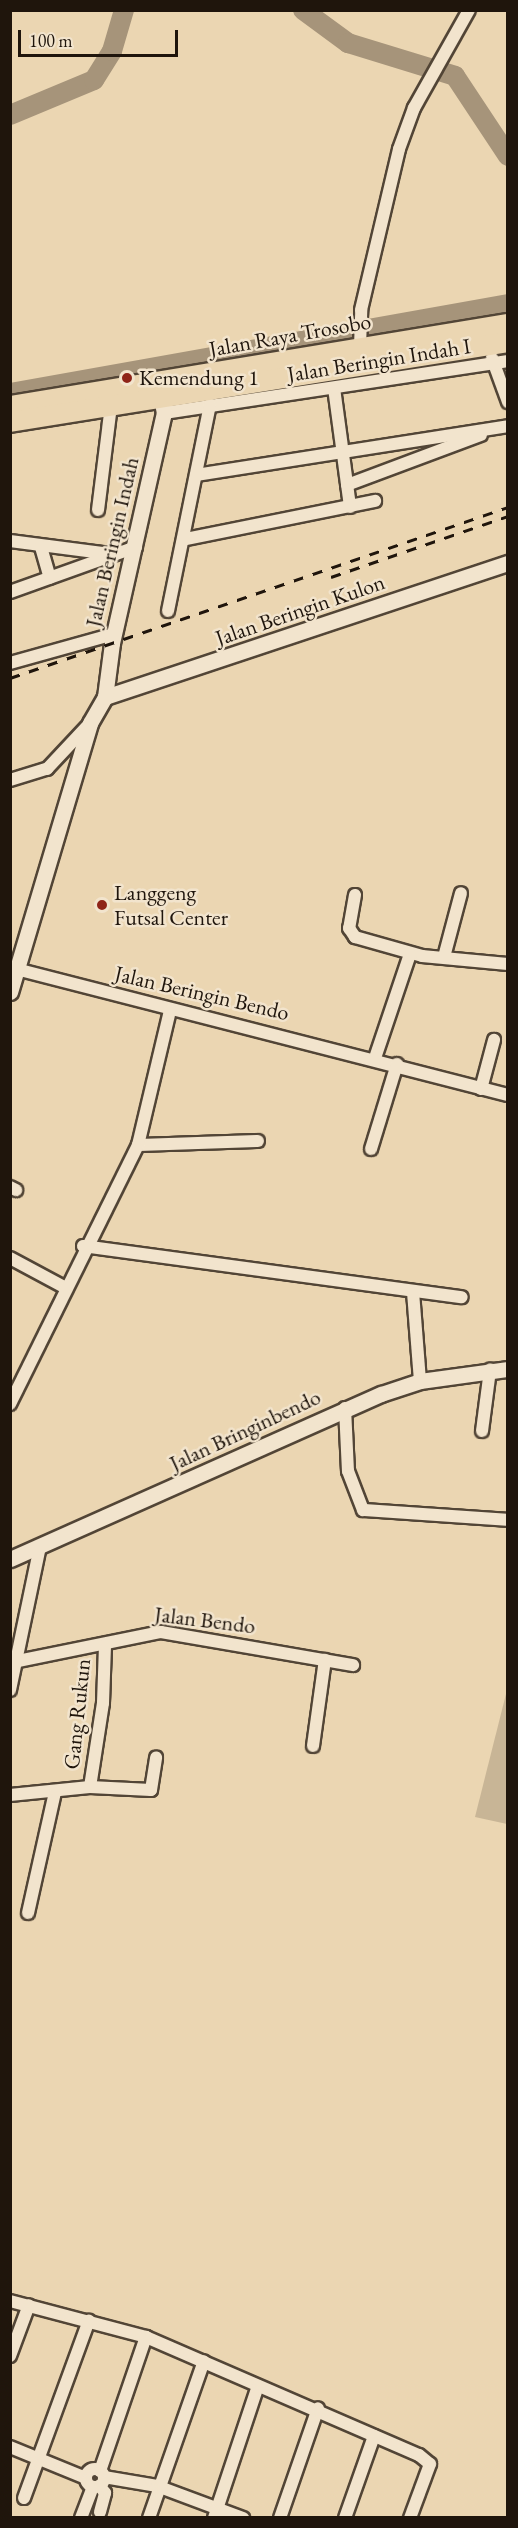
<!DOCTYPE html>
<html>
<head>
<meta charset="utf-8">
<style>
	body { margin:0 }
	#map { position:relative; width:518px; height:2528px; overflow:hidden; background:#ebd6b2; font-family:"EB Garamond",serif }
	div>[style] { position:absolute }
	.green>* { inset:0; background:#c8b596 }
	.river>* { height:20px; margin:-10px; padding:0 10px; transform-origin:10px; border-radius:10px; background:#a6947a }
	.roads { filter:drop-shadow(2px 0 #524536) drop-shadow(-2px 0 #524536) drop-shadow(0 2px #524536) drop-shadow(0 -2px #524536) }
	.minor>* { height:12px; margin:-6px; padding:0 6px; transform-origin:6px; border-radius:6px; background:#f2e4cd }
	.minor>.ring { margin:-6px; padding:0; box-sizing:content-box; background:none; border:12px solid #f2e4cd; border-radius:50% }
	.tertiary>* { height:15px; margin:-7.5px; padding:0 7.5px; transform-origin:7.5px; border-radius:7.5px; background:#f2e4cd }
	.trunk>* { height:20px; margin:-10px; padding:0 10px; transform-origin:10px; border-radius:10px; background:#ebd6b2 }
	.rail>* { height:3px; margin-top:-1.5px; transform-origin:0; background:repeating-linear-gradient(90deg,#1f150c 0 10px,transparent 0 20px) }
	.dots>* { width:16px; height:16px; translate:-50% -50%; box-sizing:border-box; border:3px solid #f2e4cd; border-radius:50% }
	span { translate:-50% -50%; white-space:nowrap; text-align:center; line-height:1.15; -webkit-text-stroke:5px #f2e4cd; paint-order:stroke }
	.street-label { font-size:22px; color:#1f150c }
	.poi-label { font-size:22px; color:#1f150c }
	.left { translate:0 -50%; text-align:left }
	.frame { position:absolute; inset:0; border:12px solid #1f150c; pointer-events:none }
	.scale { position:absolute; left:18px; top:30px; width:160px; height:27px; box-sizing:border-box; border:3px solid #1f150c; border-top:0; padding-left:8px; font-size:18px; line-height:21px; white-space:nowrap; color:#1f150c; -webkit-text-stroke:4px #f2e4cd; paint-order:stroke }
</style>
</head>
<body>
<div id="map">
	<div class="green">
		<i style="clip-path:polygon(507px 1690px,507px 1824px,475px 1817px)"></i>
	</div>
	<div class="river">
		<i style="left:303px;top:10px;width:56px;rotate:36.3deg"></i>
		<i style="left:348px;top:43px;width:112px;rotate:17.1deg"></i>
		<i style="left:455px;top:76px;width:96px;rotate:56.5deg"></i>
		<i style="left:10px;top:115px;width:91px;rotate:-22.6deg"></i>
		<i style="left:94px;top:80px;width:34px;rotate:-58deg"></i>
		<i style="left:112px;top:51px;width:43px;rotate:-73.7deg"></i>
		<i style="left:10px;top:393px;width:506px;rotate:-10.13deg"></i>
	</div>
	<div class="roads">
		<div class="minor">
			<i style="left:360px;top:347px;width:37px;rotate:-88deg"></i>
			<i style="left:361px;top:310px;width:165px;rotate:-76.7deg"></i>
			<i style="left:399px;top:149px;width:44px;rotate:-69.9deg"></i>
			<i style="left:414px;top:108px;width:112px;rotate:-60.7deg"></i>
			<i style="left:492px;top:358px;width:47px;rotate:70deg"></i>
			<i style="left:334px;top:388px;width:120px;rotate:82.3deg"></i>
			<i style="left:164px;top:413px;width:348px;rotate:-8.6deg"></i>
			<i style="left:196px;top:475px;width:316px;rotate:-8.9deg"></i>
			<i style="left:347px;top:485px;width:143px;rotate:-20.5deg"></i>
			<i style="left:98px;top:510px;width:105px;rotate:-82.9deg"></i>
			<i style="left:186px;top:539px;width:193px;rotate:-11.4deg"></i>
			<i style="left:10px;top:541px;width:101px;rotate:7.4deg"></i>
			<i style="left:41px;top:547px;width:32px;rotate:74deg"></i>
			<i style="left:10px;top:592px;width:134px;rotate:-19.7deg"></i>
			<i style="left:168px;top:611px;width:211px;rotate:-78.5deg"></i>
			<i style="left:10px;top:663px;width:108px;rotate:-15.6deg"></i>
			<i style="left:10px;top:780px;width:39px;rotate:-17deg"></i>
			<i style="left:47px;top:769px;width:63px;rotate:-46.9deg"></i>
			<i style="left:355px;top:895px;width:34px;rotate:100deg"></i>
			<i style="left:349px;top:928px;width:11px;rotate:56deg"></i>
			<i style="left:355px;top:937px;width:70px;rotate:15.8deg"></i>
			<i style="left:422px;top:956px;width:86px;rotate:5.3deg"></i>
			<i style="left:444px;top:957px;width:66px;rotate:-75.1deg"></i>
			<i style="left:20px;top:970px;width:504px;rotate:14.37deg"></i>
			<i style="left:375px;top:1058px;width:110px;rotate:-71.4deg"></i>
			<i style="left:481px;top:1089px;width:51px;rotate:-75.1deg"></i>
			<i style="left:138px;top:1145px;width:120px;rotate:-1.9deg"></i>
			<i style="left:371px;top:1149px;width:89px;rotate:-73deg"></i>
			<i style="left:10px;top:1187px;width:7px;rotate:27deg"></i>
			<i style="left:83px;top:1246px;width:382px;rotate:7.7deg"></i>
			<i style="left:10px;top:1258px;width:64px;rotate:28.2deg"></i>
			<i style="left:413px;top:1292px;width:89px;rotate:85.5deg"></i>
			<i style="left:10px;top:1404px;width:289px;rotate:-63.7deg"></i>
			<i style="left:138px;top:1145px;width:138px;rotate:-76.6deg"></i>
			<i style="left:345px;top:1408px;width:63px;rotate:87.3deg"></i>
			<i style="left:348px;top:1471px;width:42px;rotate:69deg"></i>
			<i style="left:363px;top:1510px;width:145px;rotate:3.9deg"></i>
			<i style="left:482px;top:1431px;width:62px;rotate:-82.5deg"></i>
			<i style="left:18px;top:1661px;width:146px;rotate:-11.5deg"></i>
			<i style="left:161px;top:1632px;width:195px;rotate:9.8deg"></i>
			<i style="left:10px;top:1690px;width:146px;rotate:-78.2deg"></i>
			<i style="left:313px;top:1746px;width:87px;rotate:-82.1deg"></i>
			<i style="left:90px;top:1787px;width:85px;rotate:-81.2deg"></i>
			<i style="left:103px;top:1703px;width:58px;rotate:-88deg"></i>
			<i style="left:10px;top:1795px;width:80px;rotate:-5.7deg"></i>
			<i style="left:90px;top:1787px;width:61px;rotate:2.8deg"></i>
			<i style="left:151px;top:1790px;width:33px;rotate:-81deg"></i>
			<i style="left:28px;top:1913px;width:124px;rotate:-77.4deg"></i>
			<i style="left:10px;top:2301px;width:141px;rotate:14.8deg"></i>
			<i style="left:146px;top:2337px;width:297px;rotate:23.4deg"></i>
			<i style="left:419px;top:2455px;width:14px;rotate:39deg"></i>
			<i style="left:430px;top:2464px;width:58px;rotate:110.3deg"></i>
			<i style="left:10px;top:2356px;width:54px;rotate:-69.6deg"></i>
			<i style="left:10px;top:2447px;width:82px;rotate:22.2deg"></i>
			<i class="ring" style="left:86px;top:2469px;width:6px;height:6px"></i>
			<i style="left:100px;top:2471px;width:142px;rotate:-71.1deg"></i>
			<i style="left:104px;top:2477px;width:54px;rotate:9.6deg"></i>
			<i style="left:157px;top:2486px;width:92px;rotate:20.4deg"></i>
			<i style="left:24px;top:2498px;width:189px;rotate:-69.9deg"></i>
			<i style="left:100px;top:2512px;width:20px;rotate:-75deg"></i>
			<i style="left:105px;top:2493px;width:9px;rotate:-126deg"></i>
			<i style="left:81px;top:2518px;width:33px;rotate:-69deg"></i>
			<i style="left:149px;top:2518px;width:166px;rotate:-70.7deg"></i>
			<i style="left:214px;top:2518px;width:139px;rotate:-71.6deg"></i>
			<i style="left:280px;top:2518px;width:116px;rotate:-70.9deg"></i>
			<i style="left:345px;top:2518px;width:87px;rotate:-70.5deg"></i>
		</div>
		<div class="tertiary">
			<i style="left:105px;top:697px;width:425px;rotate:-18.4deg"></i>
			<i style="left:10px;top:992px;width:281px;rotate:-73.4deg"></i>
			<i style="left:90px;top:723px;width:30px;rotate:-60deg"></i>
			<i style="left:105px;top:697px;width:54px;rotate:-82.6deg"></i>
			<i style="left:112px;top:643px;width:236px;rotate:-77.3deg"></i>
			<i style="left:164px;top:413px;width:16px;rotate:-101deg"></i>
			<i style="left:10px;top:1559px;width:406px;rotate:-24deg"></i>
			<i style="left:381px;top:1394px;width:41px;rotate:-18.4deg"></i>
			<i style="left:420px;top:1381px;width:89px;rotate:-7.8deg"></i>
		</div>
		<div class="trunk">
			<i style="left:10px;top:406px;width:505px;rotate:-9.35deg"></i>
			<i style="left:10px;top:422px;width:504px;rotate:-9.13deg"></i>
		</div>
	</div>
	<div class="rail">
		<i style="left:331px;top:577px;width:187px;rotate:-19deg"></i>
		<i style="left:10px;top:678px;width:527px;rotate:-18.95deg"></i>
	</div>
	<div class="dots">
		<i style="left:127px;top:378px;background:#8f2418"></i>
		<i style="left:102px;top:905px;background:#8f2418"></i>
	</div>
	<div class="street-label">
		<span style="left:290px;top:335px;rotate:-10deg">Jalan Raya Trosobo</span>
		<span style="left:379px;top:360px;rotate:-9deg">Jalan Beringin Indah I</span>
		<span style="left:112px;top:542px;rotate:-77deg">Jalan Beringin Indah</span>
		<span style="left:300px;top:610px;rotate:-19deg">Jalan Beringin Kulon</span>
		<span style="left:202px;top:993px;rotate:13deg">Jalan Beringin Bendo</span>
		<span style="left:245px;top:1430px;rotate:-25deg">Jalan Bringinbendo</span>
		<span style="left:205px;top:1620px;rotate:7deg">Jalan Bendo</span>
		<span style="left:77px;top:1714px;rotate:-84deg">Gang Rukun</span>
	</div>
	<div class="poi-label">
		<span class="left" style="left:139px;top:378px">Kemendung 1</span>
		<span class="left" style="left:114px;top:905px">Langgeng<br>Futsal Center</span>
	</div>
	<div class="frame"></div>
	<div class="scale">100 m</div>
</div>
</body>
</html>
